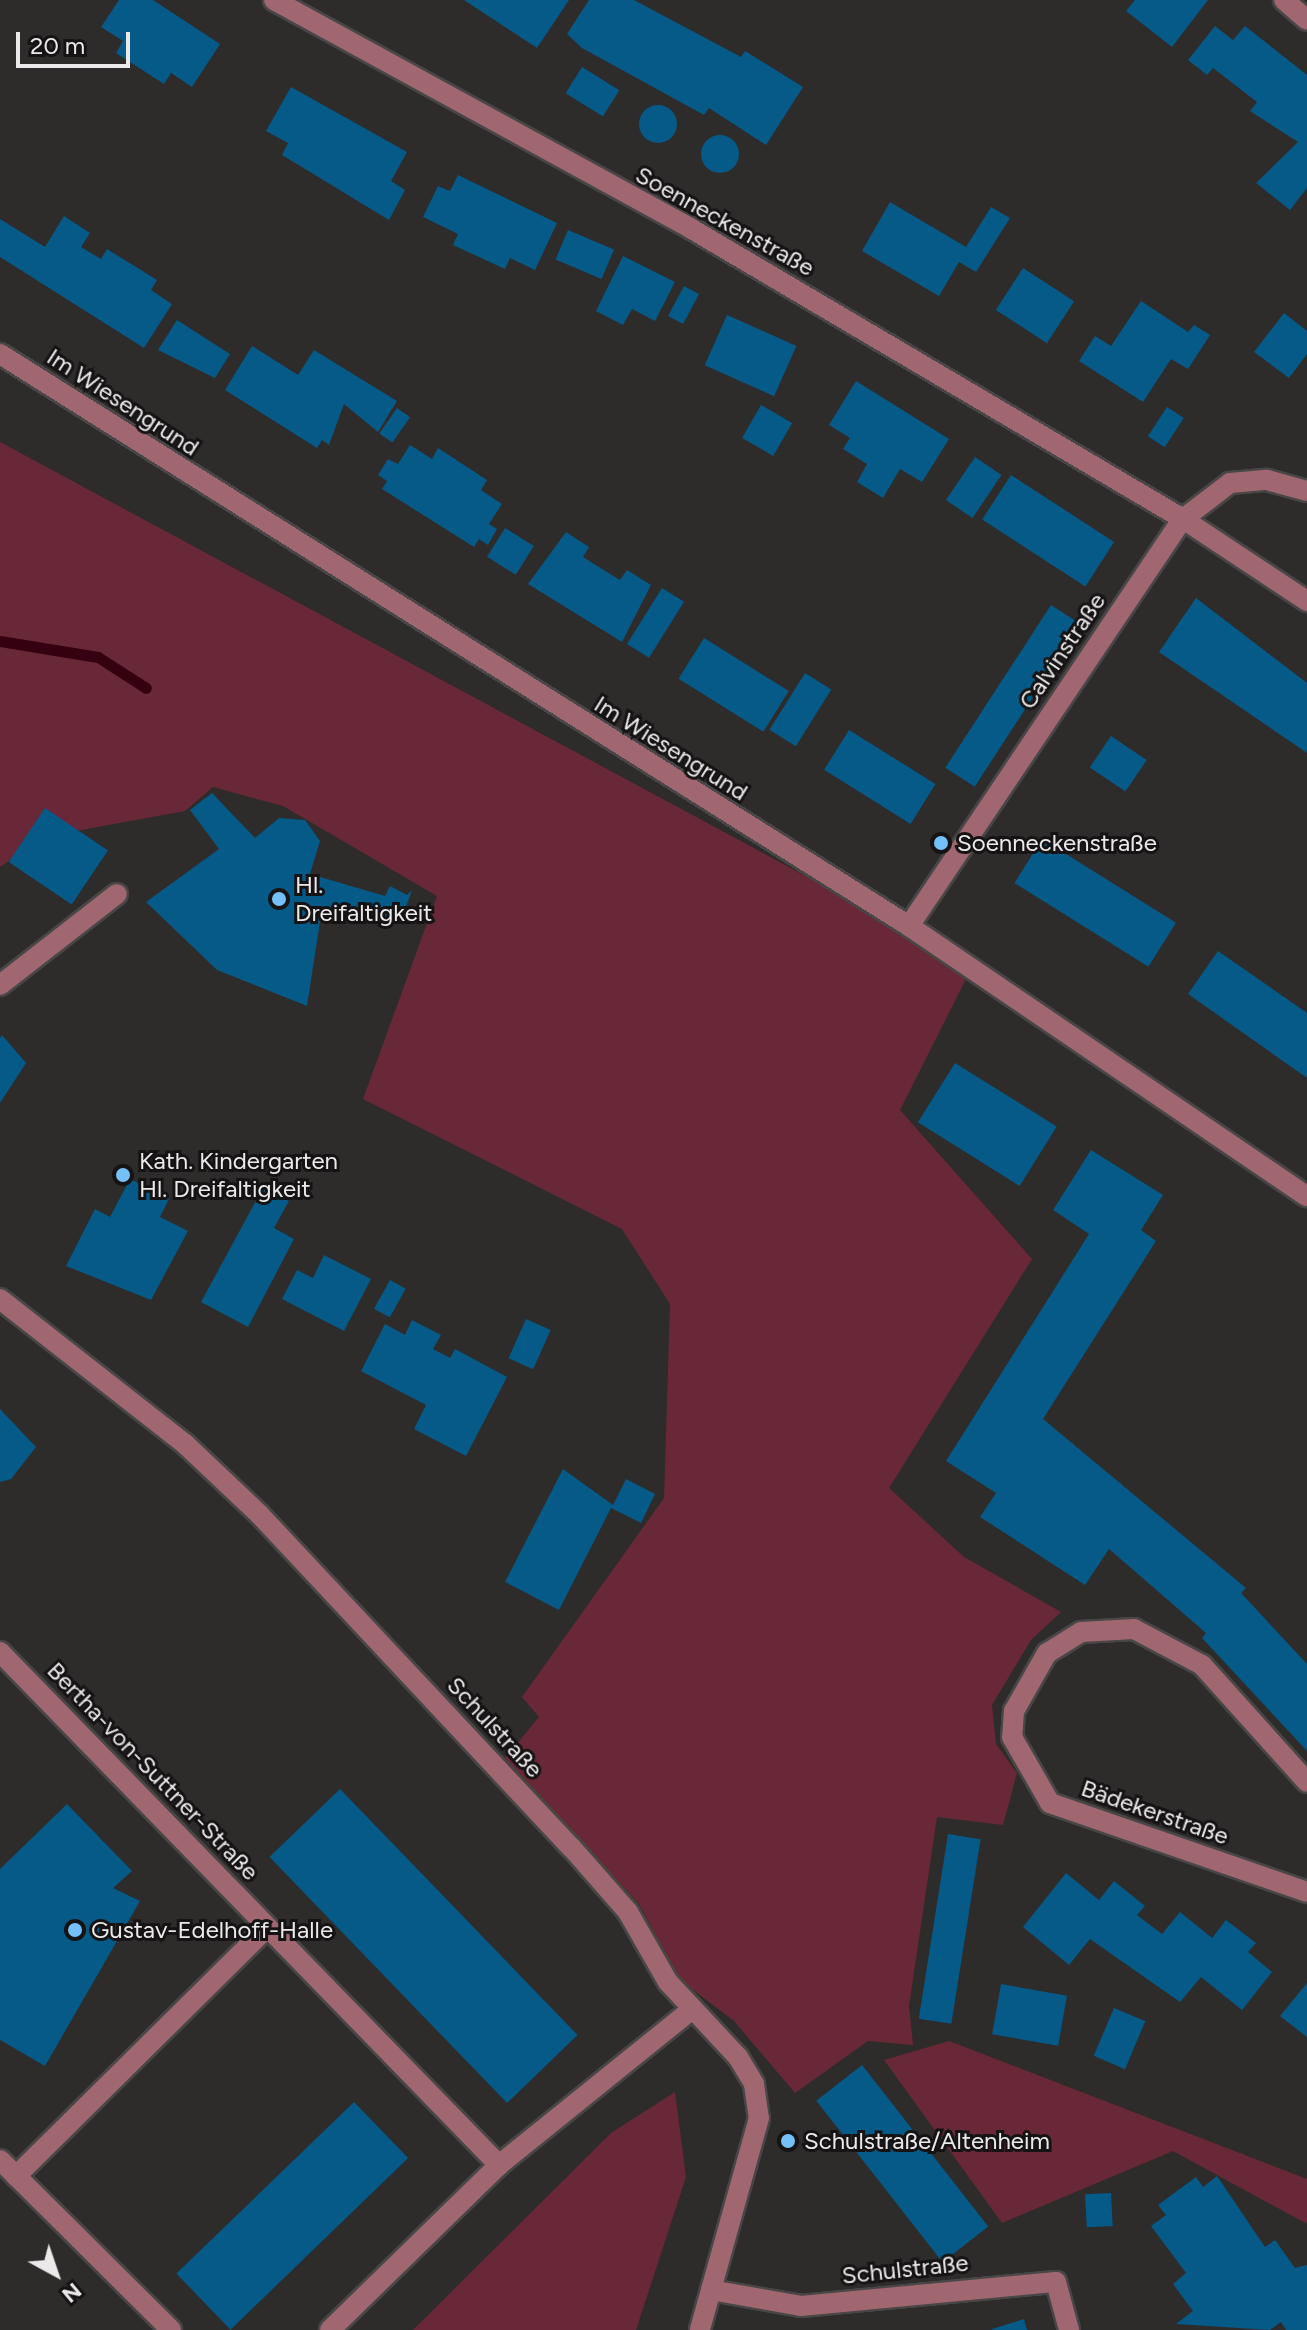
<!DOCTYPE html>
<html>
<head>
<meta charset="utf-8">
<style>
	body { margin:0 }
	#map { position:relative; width:1307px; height:2330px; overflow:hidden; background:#2e2b2b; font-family:Figtree,sans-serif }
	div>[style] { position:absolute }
	.green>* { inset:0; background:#692837 }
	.stream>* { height:11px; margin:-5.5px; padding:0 5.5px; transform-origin:5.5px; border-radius:5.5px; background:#350111 }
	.building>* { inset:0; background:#055a88; transform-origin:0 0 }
	.round { border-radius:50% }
	.roads { filter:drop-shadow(2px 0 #484646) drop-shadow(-2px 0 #484646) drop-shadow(0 2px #484646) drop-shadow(0 -2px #484646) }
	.minor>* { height:20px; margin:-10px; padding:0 10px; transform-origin:10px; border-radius:10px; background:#a06771 }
	.dots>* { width:22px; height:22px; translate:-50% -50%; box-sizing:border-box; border:4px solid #151314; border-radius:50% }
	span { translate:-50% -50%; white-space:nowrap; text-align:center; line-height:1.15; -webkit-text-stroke:6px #151314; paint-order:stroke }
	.street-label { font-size:24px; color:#ebe9e9 }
	.poi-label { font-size:24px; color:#ebe9e9 }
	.left { translate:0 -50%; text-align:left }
	.north { position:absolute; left:16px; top:2234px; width:80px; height:80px; -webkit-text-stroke:6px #151314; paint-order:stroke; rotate:140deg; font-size:22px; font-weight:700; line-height:32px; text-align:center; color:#ebe9e9 }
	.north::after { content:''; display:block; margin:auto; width:28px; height:36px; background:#ebe9e9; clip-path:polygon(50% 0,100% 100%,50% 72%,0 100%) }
	.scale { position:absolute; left:16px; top:32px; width:114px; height:36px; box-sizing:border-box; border:4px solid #ebe9e9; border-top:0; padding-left:10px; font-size:24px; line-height:28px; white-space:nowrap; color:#ebe9e9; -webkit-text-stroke:6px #151314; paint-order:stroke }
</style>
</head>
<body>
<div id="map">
	<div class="green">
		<i style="clip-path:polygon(0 442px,839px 894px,967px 977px,900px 1110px,1032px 1259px,889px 1488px,964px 1557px,1061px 1612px,1031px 1640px,992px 1705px,996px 1744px,1017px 1773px,1003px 1825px,937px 1817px,909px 2006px,913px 2045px,868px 2041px,795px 2093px,734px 2021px,680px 1980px,639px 1904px,505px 1758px,539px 1717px,522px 1697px,664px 1498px,670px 1304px,622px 1229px,363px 1099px,437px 896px,283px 806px,213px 787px,185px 811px,43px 837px,0 867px)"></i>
		<i style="clip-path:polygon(949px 2041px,1307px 2179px,1307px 2224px,1173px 2151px,1002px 2223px,884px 2060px)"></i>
		<i style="clip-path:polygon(675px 2092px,686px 2177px,636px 2330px,413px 2330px,611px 2133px)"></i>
	</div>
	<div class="stream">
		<i style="left:0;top:641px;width:99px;rotate:9.3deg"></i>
		<i style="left:98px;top:657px;width:57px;rotate:32.9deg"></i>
	</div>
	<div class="building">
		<i style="clip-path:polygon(119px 0,153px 0,220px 44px,192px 87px,171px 73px,164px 84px,116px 53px,123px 41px,101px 27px)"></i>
		<i style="clip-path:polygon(464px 0,569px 0,537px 48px)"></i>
		<i style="clip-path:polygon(589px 0,634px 0,741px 57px,745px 51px,803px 87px,766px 145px,709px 108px,704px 115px,582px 48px,567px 34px)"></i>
		<i style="clip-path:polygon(1135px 0,1208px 0,1172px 47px,1126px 11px)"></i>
		<i style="clip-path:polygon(1215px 26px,1233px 40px,1245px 26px,1307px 75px,1307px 188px,1290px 210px,1256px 183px,1298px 142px,1250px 111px,1257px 102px,1213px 68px,1207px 75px,1188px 60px)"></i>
		<i style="left:582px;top:67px;width:44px;height:31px;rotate:32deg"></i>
		<i style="clip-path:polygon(291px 87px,407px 152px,391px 181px,405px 190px,389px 220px,282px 155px,288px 143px,266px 131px)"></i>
		<i class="round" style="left:639px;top:105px;width:38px;height:38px"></i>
		<i class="round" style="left:701px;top:135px;width:38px;height:38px"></i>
		<i style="clip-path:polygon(458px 175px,557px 223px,535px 270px,510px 258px,505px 269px,453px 245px,458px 234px,423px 217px,438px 186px,450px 191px)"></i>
		<i style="clip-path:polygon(890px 202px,966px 247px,991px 207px,1010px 218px,976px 272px,959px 262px,939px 296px,862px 251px)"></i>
		<i style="clip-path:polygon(64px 216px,90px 233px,81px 247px,101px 259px,107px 249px,157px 280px,151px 290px,172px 304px,144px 348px,0 257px,0 219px,45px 247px)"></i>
		<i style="left:568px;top:230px;width:50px;height:32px;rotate:23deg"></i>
		<i style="clip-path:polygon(623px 256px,675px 282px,655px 321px,632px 309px,623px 325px,596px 311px)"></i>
		<i style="left:1023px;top:268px;width:61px;height:50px;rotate:33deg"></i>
		<i style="left:684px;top:286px;width:17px;height:34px;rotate:28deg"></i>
		<i style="clip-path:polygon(1141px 301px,1188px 332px,1194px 325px,1210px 335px,1188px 369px,1171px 359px,1143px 402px,1079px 361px,1095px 336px,1111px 346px)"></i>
		<i style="clip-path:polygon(1284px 313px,1307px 331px,1307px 354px,1289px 378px,1254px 352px)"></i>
		<i style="left:727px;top:315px;width:76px;height:55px;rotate:24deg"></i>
		<i style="clip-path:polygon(177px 320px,230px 354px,215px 378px,158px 350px)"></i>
		<i style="clip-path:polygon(252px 346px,298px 375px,314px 350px,397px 401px,378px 432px,344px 404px,329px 445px,322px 440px,317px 448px,225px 390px)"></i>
		<i style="clip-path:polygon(856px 381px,949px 439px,922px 482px,900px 469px,883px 498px,857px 482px,867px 464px,843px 449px,850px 438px,829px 425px)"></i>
		<i style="left:761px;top:405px;width:36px;height:38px;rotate:30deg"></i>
		<i style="left:1167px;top:407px;width:20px;height:35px;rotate:33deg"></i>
		<i style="left:397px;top:408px;width:16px;height:31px;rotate:35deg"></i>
		<i style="clip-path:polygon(410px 445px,432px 459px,438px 448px,487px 480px,481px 490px,502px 504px,489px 524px,497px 529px,488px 545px,479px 539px,474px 547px,382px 489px,387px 481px,378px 475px,388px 459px,398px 464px)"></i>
		<i style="left:975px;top:457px;width:32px;height:52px;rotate:34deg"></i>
		<i style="left:1011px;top:475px;width:123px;height:53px;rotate:33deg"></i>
		<i style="left:505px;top:528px;width:34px;height:34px;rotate:32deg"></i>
		<i style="clip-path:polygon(566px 532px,589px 547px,583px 557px,602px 569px,620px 580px,627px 570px,651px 585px,622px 642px,528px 584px)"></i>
		<i style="left:662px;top:588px;width:26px;height:66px;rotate:32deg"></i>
		<i style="clip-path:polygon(1196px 598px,1307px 683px,1307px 753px,1159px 652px)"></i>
		<i style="left:1051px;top:605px;width:35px;height:194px;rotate:33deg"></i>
		<i style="left:704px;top:638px;width:100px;height:48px;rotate:32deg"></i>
		<i style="left:805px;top:673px;width:31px;height:67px;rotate:32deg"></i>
		<i style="left:849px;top:730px;width:102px;height:47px;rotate:32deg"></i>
		<i style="left:1111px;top:736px;width:43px;height:38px;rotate:34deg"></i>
		<i style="clip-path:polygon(212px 793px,255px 838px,279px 818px,305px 820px,320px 841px,310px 874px,385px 896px,390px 886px,407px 895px,412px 890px,405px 910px,387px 925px,321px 915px,307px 1006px,217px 970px,146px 902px,219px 849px,190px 810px)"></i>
		<i style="left:45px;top:808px;width:76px;height:65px;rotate:34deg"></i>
		<i style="left:1042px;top:839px;width:158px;height:52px;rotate:32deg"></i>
		<i style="clip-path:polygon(1218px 951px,1307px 1013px,1307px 1078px,1188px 994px)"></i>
		<i style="clip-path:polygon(2px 1035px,26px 1063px,0 1103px,0 1038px)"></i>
		<i style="left:955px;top:1063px;width:120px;height:70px;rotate:32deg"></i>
		<i style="clip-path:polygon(1091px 1150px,1163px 1195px,1141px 1230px,1156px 1241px,1043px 1419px,1246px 1588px,1241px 1593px,1307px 1664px,1307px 1751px,1202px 1638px,1206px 1633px,1109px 1549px,1085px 1585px,980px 1517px,996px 1493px,946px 1461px,1089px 1234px,1053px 1210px)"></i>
		<i style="clip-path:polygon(130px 1179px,169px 1199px,160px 1217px,188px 1231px,151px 1300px,66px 1266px,95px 1209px,110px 1217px)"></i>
		<i style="clip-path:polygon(263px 1188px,289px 1201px,274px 1228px,294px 1239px,248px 1327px,201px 1302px)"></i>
		<i style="clip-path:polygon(324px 1255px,371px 1279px,344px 1331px,282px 1299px,297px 1270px,313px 1278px)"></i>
		<i style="left:390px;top:1280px;width:18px;height:33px;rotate:29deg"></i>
		<i style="left:526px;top:1319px;width:27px;height:43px;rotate:24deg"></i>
		<i style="clip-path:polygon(412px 1320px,441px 1335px,433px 1349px,450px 1358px,455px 1349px,507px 1377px,466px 1456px,414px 1429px,426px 1405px,361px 1371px,385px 1324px,405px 1335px)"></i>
		<i style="clip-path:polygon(0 1409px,36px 1447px,11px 1479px,0 1482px)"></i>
		<i style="clip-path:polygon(563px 1469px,613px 1505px,626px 1479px,655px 1494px,641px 1523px,611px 1508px,559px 1610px,505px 1582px)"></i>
		<i style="left:340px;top:1789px;width:342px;height:98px;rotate:46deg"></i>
		<i style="clip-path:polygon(67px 1804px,132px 1871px,113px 1888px,140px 1901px,45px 2066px,0 2040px,0 1869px)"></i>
		<i style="left:948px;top:1834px;width:33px;height:187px;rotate:9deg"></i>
		<i style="clip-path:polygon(1066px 1873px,1099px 1900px,1114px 1881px,1145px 1906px,1137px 1915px,1162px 1934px,1180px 1912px,1212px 1938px,1226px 1920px,1256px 1943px,1248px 1952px,1272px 1972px,1242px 2010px,1201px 1977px,1180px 2002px,1090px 1939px,1069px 1965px,1023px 1927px)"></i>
		<i style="clip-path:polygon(1307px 1983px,1307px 2037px,1280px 2016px)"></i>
		<i style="left:1001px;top:1984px;width:67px;height:51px;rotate:10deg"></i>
		<i style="left:1114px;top:2008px;width:34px;height:52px;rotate:23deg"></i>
		<i style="left:862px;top:2065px;width:205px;height:58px;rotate:52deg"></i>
		<i style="left:354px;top:2102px;width:78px;height:247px;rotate:46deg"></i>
		<i style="clip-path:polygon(1217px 2176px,1265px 2247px,1275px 2240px,1295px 2268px,1307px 2265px,1307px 2330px,1286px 2330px,1281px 2322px,1270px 2330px,1176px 2324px,1193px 2311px,1173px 2284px,1186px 2273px,1151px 2226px,1166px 2215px,1158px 2205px,1196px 2177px,1203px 2187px)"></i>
		<i style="left:1111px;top:2193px;width:33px;height:26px;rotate:87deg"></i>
		<i style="clip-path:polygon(1024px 2319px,1027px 2330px,992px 2330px,992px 2329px)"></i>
	</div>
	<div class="roads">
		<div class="minor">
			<i style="left:274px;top:0;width:474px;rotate:28.7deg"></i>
			<i style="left:690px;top:228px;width:572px;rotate:30.55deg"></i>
			<i style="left:1183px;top:519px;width:149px;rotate:33.5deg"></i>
			<i style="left:1284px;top:0;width:30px;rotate:41deg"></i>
			<i style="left:0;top:354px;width:1074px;rotate:32.18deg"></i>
			<i style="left:909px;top:926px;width:481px;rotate:34.2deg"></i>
			<i style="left:909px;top:926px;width:491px;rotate:-56.1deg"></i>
			<i style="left:1183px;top:519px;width:59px;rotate:-37.5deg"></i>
			<i style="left:1230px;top:483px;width:37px;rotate:-5deg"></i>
			<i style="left:1267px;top:480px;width:41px;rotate:15.4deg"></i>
			<i style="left:0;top:985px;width:148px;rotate:-37.9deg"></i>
			<i style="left:0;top:1299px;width:235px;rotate:38.1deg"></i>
			<i style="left:185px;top:1444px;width:102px;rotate:43.4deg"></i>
			<i style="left:259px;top:1514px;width:458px;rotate:46.9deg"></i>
			<i style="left:572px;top:1848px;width:85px;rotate:48.8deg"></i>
			<i style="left:628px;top:1912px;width:81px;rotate:60.3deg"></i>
			<i style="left:668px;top:1982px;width:103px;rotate:47deg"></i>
			<i style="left:738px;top:2057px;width:31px;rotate:59deg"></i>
			<i style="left:754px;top:2084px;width:34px;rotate:82deg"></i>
			<i style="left:759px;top:2118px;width:220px;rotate:105.6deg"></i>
			<i style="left:0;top:1652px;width:716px;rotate:45.79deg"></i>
			<i style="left:1307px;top:1782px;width:157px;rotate:-131.9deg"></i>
			<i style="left:1202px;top:1665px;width:77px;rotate:-152.1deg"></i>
			<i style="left:1134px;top:1629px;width:53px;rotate:176.8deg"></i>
			<i style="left:1081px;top:1632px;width:40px;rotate:148deg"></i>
			<i style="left:1047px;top:1653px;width:67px;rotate:119.6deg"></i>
			<i style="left:1014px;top:1711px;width:26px;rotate:94deg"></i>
			<i style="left:1012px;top:1737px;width:76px;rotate:60.1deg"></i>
			<i style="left:1050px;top:1803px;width:272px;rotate:19.1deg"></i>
			<i style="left:0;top:2160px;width:241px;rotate:44.8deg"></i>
			<i style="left:16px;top:2176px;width:353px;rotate:-44.7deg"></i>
			<i style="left:711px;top:2290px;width:91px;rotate:10.1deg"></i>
			<i style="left:801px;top:2306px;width:256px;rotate:-5.4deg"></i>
			<i style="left:1056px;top:2282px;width:50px;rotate:74.8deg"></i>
			<i style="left:330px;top:2330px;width:236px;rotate:-44.3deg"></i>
			<i style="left:499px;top:2165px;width:248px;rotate:-38.9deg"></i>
		</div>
	</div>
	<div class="dots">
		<i style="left:941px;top:843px;background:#75c0f6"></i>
		<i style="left:279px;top:899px;background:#75c0f6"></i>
		<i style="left:123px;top:1175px;background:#75c0f6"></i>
		<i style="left:75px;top:1930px;background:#75c0f6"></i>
		<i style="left:788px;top:2141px;background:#75c0f6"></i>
	</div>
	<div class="street-label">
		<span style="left:725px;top:221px;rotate:29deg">Soenneckenstraße</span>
		<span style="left:123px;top:402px;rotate:33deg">Im Wiesengrund</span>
		<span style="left:1062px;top:651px;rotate:-56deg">Calvinstraße</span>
		<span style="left:671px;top:748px;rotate:32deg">Im Wiesengrund</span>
		<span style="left:495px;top:1727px;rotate:47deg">Schulstraße</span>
		<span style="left:153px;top:1771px;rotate:46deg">Bertha-von-Suttner-Straße</span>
		<span style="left:1155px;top:1812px;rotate:19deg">Bädekerstraße</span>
		<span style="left:905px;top:2269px;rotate:-6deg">Schulstraße</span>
	</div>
	<div class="poi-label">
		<span class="left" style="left:957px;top:843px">Soenneckenstraße</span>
		<span class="left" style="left:295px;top:899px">Hl.<br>Dreifaltigkeit</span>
		<span class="left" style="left:139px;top:1175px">Kath. Kindergarten<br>Hl. Dreifaltigkeit</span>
		<span class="left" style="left:91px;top:1930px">Gustav-Edelhoff-Halle</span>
		<span class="left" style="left:804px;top:2141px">Schulstraße/Altenheim</span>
	</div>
	<div class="north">N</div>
	<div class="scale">20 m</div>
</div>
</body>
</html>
